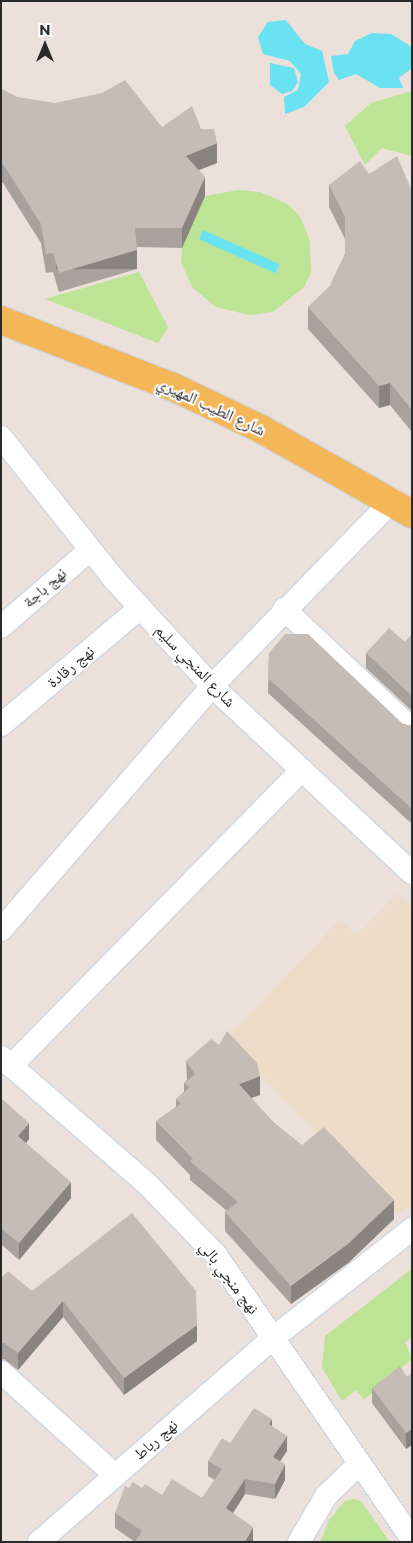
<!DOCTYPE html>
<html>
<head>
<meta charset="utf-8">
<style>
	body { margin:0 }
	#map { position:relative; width:413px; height:1543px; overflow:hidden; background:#ebe1da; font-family:Montserrat,"Noto Naskh Arabic",sans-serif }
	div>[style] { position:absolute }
	.education>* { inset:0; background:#eedcc8 }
	.green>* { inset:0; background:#bce494 }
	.water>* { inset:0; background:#69e2f1; transform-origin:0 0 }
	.roads { filter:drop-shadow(1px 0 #cfd6e2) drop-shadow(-1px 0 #cfd6e2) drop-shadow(0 1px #cfd6e2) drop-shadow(0 -1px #cfd6e2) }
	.minor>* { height:22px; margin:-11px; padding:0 11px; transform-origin:11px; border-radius:11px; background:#fff }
	.primary>* { height:28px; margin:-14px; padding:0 14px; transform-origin:14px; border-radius:14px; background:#f3b757 }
	.wall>* { inset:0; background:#a9a29c }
	.shaded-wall>* { inset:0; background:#89847f; transform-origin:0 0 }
	.building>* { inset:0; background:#c4bcb5 }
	span { translate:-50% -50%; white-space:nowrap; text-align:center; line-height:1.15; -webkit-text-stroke:4px #fff; paint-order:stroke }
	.street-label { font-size:16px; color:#292929 }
	.frame { position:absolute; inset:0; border:2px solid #292929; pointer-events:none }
	.north { position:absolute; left:20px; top:20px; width:50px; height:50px; -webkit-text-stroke:4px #fff; paint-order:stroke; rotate:0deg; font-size:14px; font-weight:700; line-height:20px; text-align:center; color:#292929 }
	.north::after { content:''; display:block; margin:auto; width:18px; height:22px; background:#292929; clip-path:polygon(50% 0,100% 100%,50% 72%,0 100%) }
</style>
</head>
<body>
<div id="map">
	<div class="education">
		<i style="clip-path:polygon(398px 893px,412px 907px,412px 1204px,398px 1214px,226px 1040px,339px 920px,358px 934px)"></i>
	</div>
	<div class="green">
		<i style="clip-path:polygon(412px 91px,412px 156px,382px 148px,365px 165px,345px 126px,371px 103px)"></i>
		<i style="clip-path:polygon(239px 190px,260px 192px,287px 204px,300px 216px,310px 241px,311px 273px,304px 287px,273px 312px,249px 315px,216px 307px,193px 288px,181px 263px,182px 248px,205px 196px)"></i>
		<i style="clip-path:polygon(139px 272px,168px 327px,158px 343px,45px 299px)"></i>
		<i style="clip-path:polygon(412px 1269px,412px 1337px,405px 1342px,412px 1359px,364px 1400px,356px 1390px,342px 1401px,322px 1368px,325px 1336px)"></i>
		<i style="clip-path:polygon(353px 1499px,361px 1501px,390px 1542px,320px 1542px,329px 1520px,345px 1501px)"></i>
	</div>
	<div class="water">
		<i style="clip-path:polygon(286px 20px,305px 44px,322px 51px,329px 82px,304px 107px,285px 114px,284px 97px,298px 90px,301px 74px,290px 61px,263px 54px,258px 37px,268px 22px)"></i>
		<i style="clip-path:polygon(372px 33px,391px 34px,412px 47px,412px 68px,399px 78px,403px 88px,380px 88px,356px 74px,339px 80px,334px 73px,331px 56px,348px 54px,355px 41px)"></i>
		<i style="clip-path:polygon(270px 63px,294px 68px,298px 82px,292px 91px,282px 94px,270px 85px)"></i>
		<i style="left:203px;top:230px;width:84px;height:10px;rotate:24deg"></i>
	</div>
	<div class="roads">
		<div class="minor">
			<i style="left:1px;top:437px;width:180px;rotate:51.5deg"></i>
			<i style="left:113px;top:578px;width:147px;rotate:47.5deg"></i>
			<i style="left:212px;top:686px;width:274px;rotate:43.1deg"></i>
			<i style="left:284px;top:609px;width:175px;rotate:43.2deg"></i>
			<i style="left:1px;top:627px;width:118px;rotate:-40.9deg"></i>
			<i style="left:1px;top:725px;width:182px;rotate:-40.1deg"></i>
			<i style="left:1px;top:930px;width:323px;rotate:-49.1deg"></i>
			<i style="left:212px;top:686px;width:260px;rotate:-45.8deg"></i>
			<i style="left:1px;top:1057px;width:195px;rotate:41deg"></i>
			<i style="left:148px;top:1185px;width:98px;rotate:45.8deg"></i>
			<i style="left:216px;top:1255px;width:345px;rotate:55.4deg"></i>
			<i style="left:11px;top:1066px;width:415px;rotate:-45.5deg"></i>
			<i style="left:1px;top:1372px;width:154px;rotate:42.1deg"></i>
			<i style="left:39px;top:1542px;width:310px;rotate:-41.1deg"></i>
			<i style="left:273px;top:1338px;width:177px;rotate:-38.1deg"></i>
			<i style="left:299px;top:1542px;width:53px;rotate:-59.6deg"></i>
			<i style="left:326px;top:1496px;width:45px;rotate:-44.1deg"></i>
		</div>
		<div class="primary">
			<i style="left:1px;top:320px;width:185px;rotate:21.3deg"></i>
			<i style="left:173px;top:387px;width:98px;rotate:25.5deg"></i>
			<i style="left:261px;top:429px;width:173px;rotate:29.4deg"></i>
		</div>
	</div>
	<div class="wall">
		<i style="clip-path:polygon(1px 89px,17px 97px,162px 127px,201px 129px,217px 163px,199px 170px,205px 196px,182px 248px,137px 247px,137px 269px,59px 292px,53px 272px,46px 273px,41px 243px,3px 183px,1px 182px)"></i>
		<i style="clip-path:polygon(369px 174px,412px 191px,412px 432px,390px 405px,379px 408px,308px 329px,308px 307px,330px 286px,345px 254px,345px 239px,329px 207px,329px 185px)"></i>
		<i style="clip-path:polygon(412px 634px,412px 711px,366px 668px,366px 653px,405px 642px)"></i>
		<i style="clip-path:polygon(269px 653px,403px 724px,412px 726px,412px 824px,268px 693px)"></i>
		<i style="clip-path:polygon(186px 1061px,260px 1095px,251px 1098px,274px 1123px,394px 1219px,348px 1263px,291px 1304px,225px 1231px,225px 1212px,227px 1211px,190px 1180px,190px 1175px,156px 1140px,156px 1121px,176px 1107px,176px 1099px,184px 1092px,184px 1083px,187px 1080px)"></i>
		<i style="clip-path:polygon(1px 1098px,29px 1139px,26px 1143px,71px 1198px,19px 1260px,1px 1244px)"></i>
		<i style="clip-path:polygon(1px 1276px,32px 1291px,197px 1341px,124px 1395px,63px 1317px,18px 1370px,4px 1359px,1px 1360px)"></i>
		<i style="clip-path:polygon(412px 1373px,412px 1445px,406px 1449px,372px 1403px,372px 1388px,407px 1377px)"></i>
		<i style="clip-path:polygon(272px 1426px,287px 1451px,280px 1461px,285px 1480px,275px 1499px,245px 1494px,233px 1513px,253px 1542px,135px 1542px,115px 1528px,115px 1513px,129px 1488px,142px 1488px,162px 1495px,202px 1498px,215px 1480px,208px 1476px,208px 1461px,230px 1443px)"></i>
	</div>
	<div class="shaded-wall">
		<i style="clip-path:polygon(217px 143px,217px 163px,186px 175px,186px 156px)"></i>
		<i style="clip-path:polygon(205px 177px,205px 196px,182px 248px,182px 228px)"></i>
		<i style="left:137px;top:250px;width:19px;height:81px;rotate:90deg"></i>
		<i style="clip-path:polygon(390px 383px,390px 405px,379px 408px,379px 386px)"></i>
		<i style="clip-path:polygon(260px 1076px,260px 1095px,239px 1102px,239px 1084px)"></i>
		<i style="clip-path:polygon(29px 1123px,29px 1139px,18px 1153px,18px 1136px)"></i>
		<i style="clip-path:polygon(71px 1182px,71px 1198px,19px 1260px,19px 1243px)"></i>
		<i style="clip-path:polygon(394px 1200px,394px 1219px,348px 1263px,291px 1304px,291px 1286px)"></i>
		<i style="clip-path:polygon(63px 1301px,63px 1317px,18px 1370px,18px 1353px)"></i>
		<i style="clip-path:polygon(197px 1325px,197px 1341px,124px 1395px,124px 1378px)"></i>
		<i style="clip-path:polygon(272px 1419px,272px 1434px,269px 1424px)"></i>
		<i style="clip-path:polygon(412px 1429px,412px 1445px,406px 1449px,406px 1433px)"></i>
		<i style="clip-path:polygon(287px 1436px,287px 1451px,273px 1472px,273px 1457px)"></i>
		<i style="clip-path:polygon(285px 1464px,285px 1480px,275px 1499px,275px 1484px)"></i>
		<i style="clip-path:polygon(245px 1479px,245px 1494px,226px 1524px,226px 1508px)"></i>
		<i style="clip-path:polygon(253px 1527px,253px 1542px,245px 1542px)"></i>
	</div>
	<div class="building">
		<i style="clip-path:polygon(125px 80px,162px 127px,192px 106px,201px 129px,214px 129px,217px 143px,186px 156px,205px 177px,182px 228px,135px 228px,137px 250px,59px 273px,53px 253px,46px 254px,41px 224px,3px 164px,1px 163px,1px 89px,17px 97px,55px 103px,102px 93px)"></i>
		<i style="clip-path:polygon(397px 156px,412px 191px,412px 410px,390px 383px,379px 386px,308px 307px,330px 286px,345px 254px,345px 217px,329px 185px,360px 161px,369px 174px)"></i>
		<i style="clip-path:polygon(389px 628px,405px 642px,412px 634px,412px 696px,366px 653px)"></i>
		<i style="clip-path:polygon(285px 634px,308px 634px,403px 724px,412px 726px,412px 809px,268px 678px,269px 653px)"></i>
		<i style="clip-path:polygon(227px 1031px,257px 1063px,260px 1076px,239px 1084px,274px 1123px,302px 1145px,324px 1127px,394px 1200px,348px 1244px,291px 1286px,225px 1212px,238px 1202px,190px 1161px,193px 1159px,156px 1121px,181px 1104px,176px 1099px,190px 1087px,184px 1083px,195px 1074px,186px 1061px,211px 1039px,219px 1045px)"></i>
		<i style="clip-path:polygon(1px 1098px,29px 1123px,18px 1136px,71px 1182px,19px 1243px,1px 1228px)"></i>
		<i style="clip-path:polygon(132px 1213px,196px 1291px,197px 1325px,124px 1378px,63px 1301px,18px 1353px,4px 1343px,1px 1343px,1px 1276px,2px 1277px,8px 1271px,32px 1291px)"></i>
		<i style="clip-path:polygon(400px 1366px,407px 1377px,412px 1373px,412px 1429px,406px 1433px,372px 1388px)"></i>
		<i style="clip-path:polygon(254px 1408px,272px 1419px,269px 1424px,287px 1436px,273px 1457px,285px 1464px,275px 1484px,245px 1479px,226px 1508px,253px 1527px,245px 1542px,135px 1542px,142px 1531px,115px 1513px,125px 1486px,129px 1488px,133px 1482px,142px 1488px,145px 1484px,162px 1495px,172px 1479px,202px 1498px,222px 1469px,208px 1461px,222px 1438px,230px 1443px)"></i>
	</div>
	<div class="street-label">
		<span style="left:211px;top:407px;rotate:25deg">شارع الطيب المهيري</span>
		<span style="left:45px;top:588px;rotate:-41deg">نهج باجة</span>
		<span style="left:195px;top:666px;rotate:46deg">شارع المنجي سليم</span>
		<span style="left:71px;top:667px;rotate:-40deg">نهج رقادة</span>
		<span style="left:229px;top:1278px;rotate:53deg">نهج منجي بالي</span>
		<span style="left:156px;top:1440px;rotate:-41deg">نهج رباط</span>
	</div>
	<div class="frame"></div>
	<div class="north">N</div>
</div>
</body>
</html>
